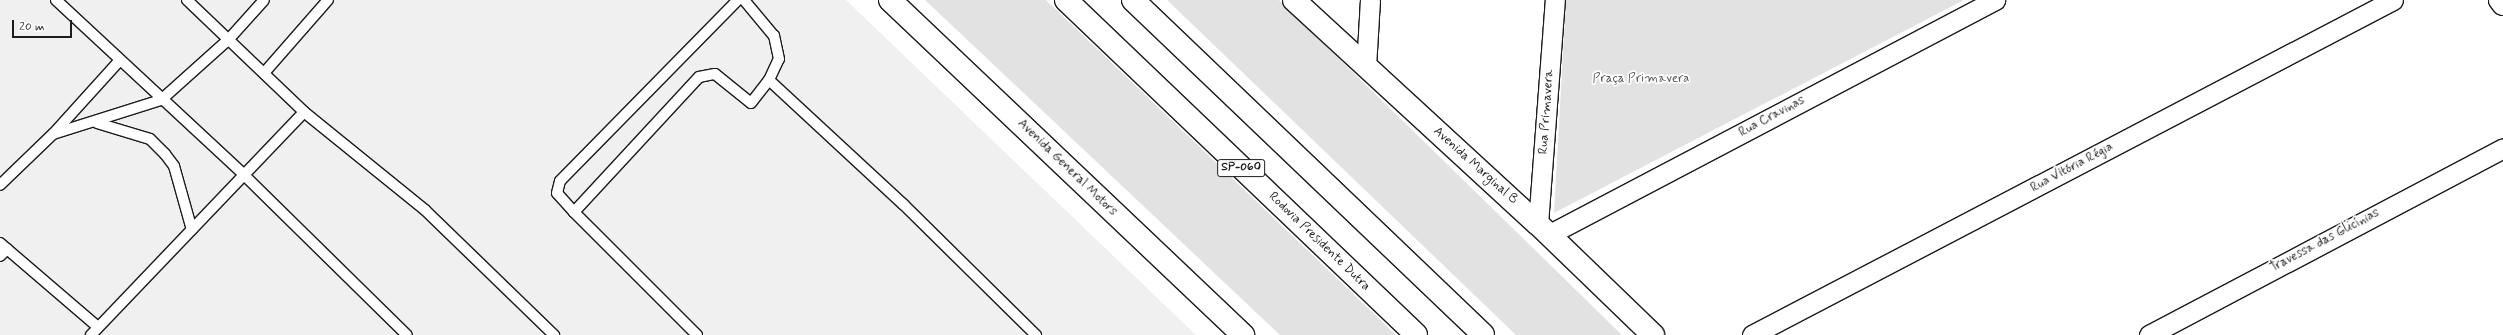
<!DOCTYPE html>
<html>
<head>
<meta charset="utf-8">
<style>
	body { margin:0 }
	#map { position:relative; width:2503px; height:335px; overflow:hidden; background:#fff; font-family:Mynerve,sans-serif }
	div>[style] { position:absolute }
	.built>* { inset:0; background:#f0f0f0 }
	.green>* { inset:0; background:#e2e2e2 }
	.roads { filter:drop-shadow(1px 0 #1c1c1c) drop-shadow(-1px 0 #1c1c1c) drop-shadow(0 1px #1c1c1c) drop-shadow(0 -1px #1c1c1c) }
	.service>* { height:10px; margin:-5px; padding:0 5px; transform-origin:5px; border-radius:5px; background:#fff }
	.minor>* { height:19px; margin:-9.5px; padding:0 9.5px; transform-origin:9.5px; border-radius:9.5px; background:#fff }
	.tertiary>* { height:22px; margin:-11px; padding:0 11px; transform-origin:11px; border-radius:11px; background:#fff }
	.primary>* { height:22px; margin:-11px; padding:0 11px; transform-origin:11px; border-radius:11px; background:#fff }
	.motorway>* { height:22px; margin:-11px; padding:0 11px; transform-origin:11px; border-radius:11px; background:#fff }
	span { translate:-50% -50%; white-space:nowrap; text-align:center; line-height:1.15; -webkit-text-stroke:3.5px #fff; paint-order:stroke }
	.shield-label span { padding:1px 3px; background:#fff; border:1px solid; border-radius:3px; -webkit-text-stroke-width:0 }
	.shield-label { font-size:12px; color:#1c1c1c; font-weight:700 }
	.park-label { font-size:13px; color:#575757 }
	.street-label { font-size:13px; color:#1c1c1c }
	.scale { position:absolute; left:12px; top:20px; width:60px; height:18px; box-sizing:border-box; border:2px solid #1c1c1c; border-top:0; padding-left:5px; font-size:12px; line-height:14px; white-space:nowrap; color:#1c1c1c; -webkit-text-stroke:3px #fff; paint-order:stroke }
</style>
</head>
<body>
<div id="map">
	<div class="built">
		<i style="clip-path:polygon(0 0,846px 0,1196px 335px,0 335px)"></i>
	</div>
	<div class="green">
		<i style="clip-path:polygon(925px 0,1046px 0,1396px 335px,1280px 335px)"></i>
		<i style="clip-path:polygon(1167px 0,1279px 0,1622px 335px,1516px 335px)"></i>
		<i style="clip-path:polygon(1566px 0,1964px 0,1554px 213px)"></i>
	</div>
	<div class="roads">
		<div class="service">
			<i style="left:56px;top:0;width:257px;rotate:42.9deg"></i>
			<i style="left:244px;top:175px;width:228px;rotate:44.5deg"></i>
			<i style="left:187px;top:0;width:162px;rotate:43.7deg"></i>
			<i style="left:304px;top:112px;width:156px;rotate:39deg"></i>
			<i style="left:425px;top:210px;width:180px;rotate:44.1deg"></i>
			<i style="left:264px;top:73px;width:97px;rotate:-48.8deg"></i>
			<i style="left:769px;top:80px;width:183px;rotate:42.8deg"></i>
			<i style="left:903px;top:204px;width:187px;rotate:44.6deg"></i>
			<i style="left:97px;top:123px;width:55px;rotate:16.8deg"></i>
			<i style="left:150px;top:139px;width:21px;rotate:45deg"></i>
			<i style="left:165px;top:154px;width:15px;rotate:53deg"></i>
			<i style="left:174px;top:166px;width:66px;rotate:74.3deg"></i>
			<i style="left:54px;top:133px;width:97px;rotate:-47.9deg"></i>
			<i style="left:0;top:185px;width:74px;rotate:-43.9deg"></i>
			<i style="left:53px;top:134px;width:113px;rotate:-17.5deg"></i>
			<i style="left:161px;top:100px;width:91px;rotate:-41.9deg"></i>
			<i style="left:229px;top:39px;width:52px;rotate:-48.1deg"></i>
			<i style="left:574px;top:212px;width:25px;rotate:-132deg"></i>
			<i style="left:557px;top:193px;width:12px;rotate:-76deg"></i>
			<i style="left:560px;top:181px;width:254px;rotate:-45.5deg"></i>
			<i style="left:0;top:243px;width:129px;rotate:40.6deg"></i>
			<i style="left:0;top:256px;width:10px;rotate:-45deg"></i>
			<i style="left:91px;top:335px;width:308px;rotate:-46.3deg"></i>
			<i style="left:697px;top:335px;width:174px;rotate:-135deg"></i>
			<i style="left:574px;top:212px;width:184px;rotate:-47.2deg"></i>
			<i style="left:699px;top:77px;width:16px;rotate:-11deg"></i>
			<i style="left:715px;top:74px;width:46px;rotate:38.9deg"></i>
			<i style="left:751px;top:103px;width:29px;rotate:-52deg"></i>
			<i style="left:769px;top:80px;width:23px;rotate:-65deg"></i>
			<i style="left:779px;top:59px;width:24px;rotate:-102deg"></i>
			<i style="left:774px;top:36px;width:47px;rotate:-129.8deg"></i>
		</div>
		<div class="minor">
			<i style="left:1366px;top:67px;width:67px;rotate:-86.6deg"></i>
			<i style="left:1538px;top:224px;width:225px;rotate:-85.7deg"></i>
			<i style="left:1550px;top:234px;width:503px;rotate:-27.74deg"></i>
			<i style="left:1752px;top:335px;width:723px;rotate:-27.59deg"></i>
			<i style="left:2149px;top:335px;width:400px;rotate:-27.8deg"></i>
		</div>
		<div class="tertiary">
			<i style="left:1294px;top:0;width:331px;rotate:42.6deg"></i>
			<i style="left:1538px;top:224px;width:160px;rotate:44deg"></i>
			<i style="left:2500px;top:0;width:5px;rotate:53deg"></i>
		</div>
		<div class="primary">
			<i style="left:890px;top:0;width:487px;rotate:43.5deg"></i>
		</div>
		<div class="motorway">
			<i style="left:1066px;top:0;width:484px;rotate:43.7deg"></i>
			<i style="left:1133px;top:0;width:484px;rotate:43.7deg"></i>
		</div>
	</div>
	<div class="shield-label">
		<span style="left:1241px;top:168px">SP-060</span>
	</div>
	<div class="park-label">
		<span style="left:1641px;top:79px">Praça Primavera</span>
	</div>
	<div class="street-label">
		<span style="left:1547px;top:112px;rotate:-86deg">Rua Primavera</span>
		<span style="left:1772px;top:117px;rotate:-28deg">Rua Cravinas</span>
		<span style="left:1475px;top:166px;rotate:42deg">Avenida Marginal B</span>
		<span style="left:1067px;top:168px;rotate:44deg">Avenida General Motors</span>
		<span style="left:2072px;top:168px;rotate:-28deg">Rua Vitória Régia</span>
		<span style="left:2325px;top:241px;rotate:-28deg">Travessa das Glicínias</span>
		<span style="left:1319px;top:242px;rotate:44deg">Rodovia Presidente Dutra</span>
	</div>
	<div class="scale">20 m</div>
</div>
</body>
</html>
